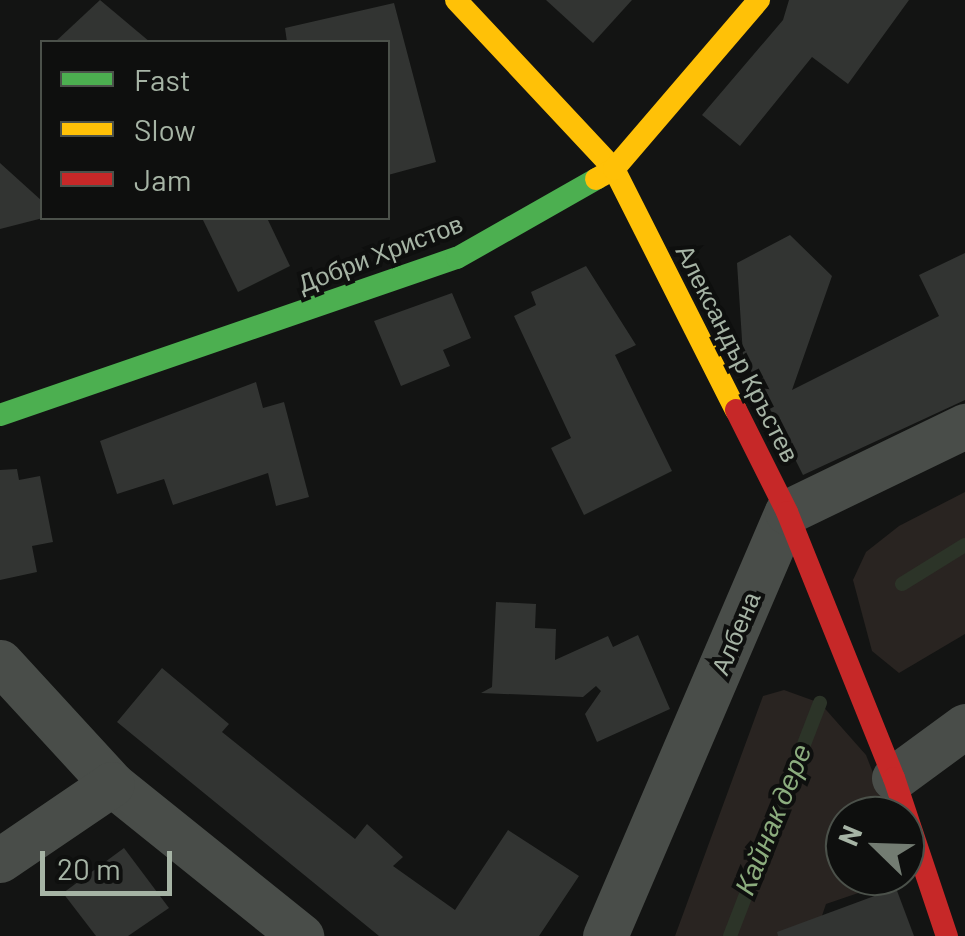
<!DOCTYPE html>
<html>
<head>
<meta charset="utf-8">
<style>
	body { margin:0 }
	#map { position:relative; width:965px; height:936px; overflow:hidden; background:#131413; font-family:Barlow,sans-serif }
	div>[style] { position:absolute }
	.green>* { inset:0; background:#292421 }
	.stream>* { height:14px; margin:-7px; padding:0 7px; transform-origin:7px; border-radius:7px; background:#2c3428 }
	.building>* { inset:0; background:#323432 }
	.street>* { height:45px; margin:-22.5px; padding:0 22.5px; transform-origin:22.5px; border-radius:22.5px; background:#494d49 }
	.fast>* { height:22px; margin:-11px; padding:0 11px; transform-origin:11px; border-radius:11px; background:#4caf50 }
	.slow>* { height:22px; margin:-11px; padding:0 11px; transform-origin:11px; border-radius:11px; background:#ffc107 }
	.jam>* { height:22px; margin:-11px; padding:0 11px; transform-origin:11px; border-radius:11px; background:#c62828 }
	span { translate:-50% -50%; white-space:nowrap; text-align:center; line-height:1.15; -webkit-text-stroke:8px #0e0f0e; paint-order:stroke }
	.street-label { font-size:25px; color:#a6b4a5 }
	.water-label { font-size:28px; color:#8cad7e; font-style:italic }
	.legend { position:absolute; left:40px; top:40px; width:350px; height:180px; box-sizing:border-box; background:#0e0f0e; border:2px solid #4b514a; margin:0; padding:12px 18px; list-style:none; font-size:30px; color:#a6b4a5 }
	.legend li { display:flex; align-items:center; gap:20px; height:50px }
	.legend b { width:50px; border:2px solid #4b514a }
	.north { position:absolute; left:825px; top:796px; width:100px; height:100px; box-sizing:border-box; background:#0e0f0e; border:2px solid #4b514a; border-radius:50%; rotate:293deg; font-size:28px; font-weight:700; line-height:40px; text-align:center; color:#a6b4a5 }
	.north::after { content:''; display:block; margin:auto; width:35px; height:45px; background:#737c72; clip-path:polygon(50% 0,100% 100%,50% 72%,0 100%) }
	.scale { position:absolute; left:40px; top:851px; width:132px; height:45px; box-sizing:border-box; border:5px solid #a6b4a5; border-top:0; padding-left:12px; font-size:30px; line-height:35px; white-space:nowrap; color:#a6b4a5; -webkit-text-stroke:8px #0e0f0e; paint-order:stroke }
</style>
</head>
<body>
<div id="map">
	<div class="green">
		<i style="clip-path:polygon(965px 492px,965px 634px,899px 673px,872px 651px,853px 580px,866px 552px,899px 526px)"></i>
		<i style="clip-path:polygon(784px 690px,820px 703px,866px 755px,890px 816px,845px 816px,845px 876px,914px 874px,826px 904px,815px 936px,675px 936px,763px 696px)"></i>
	</div>
	<div class="stream">
		<i style="left:902px;top:584px;width:74px;rotate:-31.8deg"></i>
		<i style="left:730px;top:936px;width:250px;rotate:-68.9deg"></i>
	</div>
	<div class="building">
		<i style="clip-path:polygon(100px 0,150px 42px,55px 42px)"></i>
		<i style="clip-path:polygon(546px 0,632px 0,593px 43px)"></i>
		<i style="clip-path:polygon(789px 0,909px 0,848px 84px,812px 57px,740px 146px,702px 115px,783px 20px)"></i>
		<i style="clip-path:polygon(394px 3px,436px 162px,388px 175px,388px 42px,287px 42px,285px 28px)"></i>
		<i style="clip-path:polygon(0 163px,42px 201px,43px 218px,0 229px)"></i>
		<i style="clip-path:polygon(202px 218px,267px 218px,290px 266px,238px 292px)"></i>
		<i style="clip-path:polygon(790px 235px,832px 276px,792px 390px,939px 316px,919px 275px,965px 253px,965px 400px,803px 475px,743px 355px,737px 263px)"></i>
		<i style="clip-path:polygon(586px 266px,636px 345px,615px 355px,672px 471px,584px 515px,551px 448px,571px 438px,514px 316px,536px 305px,531px 292px)"></i>
		<i style="clip-path:polygon(452px 293px,471px 338px,443px 350px,450px 366px,401px 386px,374px 321px)"></i>
		<i style="clip-path:polygon(256px 382px,263px 408px,284px 402px,309px 497px,276px 506px,268px 473px,173px 505px,164px 479px,117px 494px,100px 441px)"></i>
		<i style="clip-path:polygon(17px 469px,19px 480px,40px 476px,53px 542px,32px 546px,37px 572px,0 580px,0 470px)"></i>
		<i style="clip-path:polygon(496px 602px,536px 604px,535px 628px,556px 629px,555px 660px,608px 636px,613px 647px,638px 635px,670px 709px,597px 742px,585px 714px,601px 691px,596px 686px,583px 697px,481px 693px,492px 687px)"></i>
		<i style="clip-path:polygon(162px 668px,229px 724px,222px 732px,355px 839px,367px 824px,403px 857px,393px 866px,455px 910px,508px 830px,579px 876px,539px 936px,379px 936px,117px 722px)"></i>
		<i style="clip-path:polygon(124px 848px,169px 908px,128px 936px,96px 936px,63px 893px)"></i>
		<i style="clip-path:polygon(896px 888px,914px 936px,778px 936px,777px 932px)"></i>
	</div>
	<div class="street">
		<i style="left:0;top:662px;width:166px;rotate:47.4deg"></i>
		<i style="left:112px;top:784px;width:243px;rotate:38.8deg"></i>
		<i style="left:894px;top:778px;width:88px;rotate:-36.2deg"></i>
		<i style="left:0;top:860px;width:135px;rotate:-34.2deg"></i>
		<i style="left:605px;top:936px;width:461px;rotate:-66.8deg"></i>
		<i style="left:787px;top:512px;width:198px;rotate:-25.8deg"></i>
	</div>
	<div class="fast">
		<i style="left:0;top:415px;width:483px;rotate:-19deg"></i>
		<i style="left:457px;top:258px;width:160px;rotate:-29.6deg"></i>
	</div>
	<div class="slow">
		<i style="left:456px;top:0;width:231px;rotate:46.9deg"></i>
		<i style="left:614px;top:169px;width:270px;rotate:63.2deg"></i>
		<i style="left:596px;top:179px;width:21px;rotate:-29deg"></i>
		<i style="left:614px;top:169px;width:223px;rotate:-49.4deg"></i>
	</div>
	<div class="jam">
		<i style="left:736px;top:410px;width:114px;rotate:63.4deg"></i>
		<i style="left:787px;top:512px;width:287px;rotate:68.1deg"></i>
		<i style="left:894px;top:778px;width:167px;rotate:71.5deg"></i>
	</div>
	<div class="street-label">
		<span style="left:380px;top:253px;rotate:-21deg">Добри Христов</span>
		<span style="left:738px;top:353px;rotate:63deg">Александър Кръстев</span>
		<span style="left:735px;top:633px;rotate:-67deg">Албена</span>
	</div>
	<div class="water-label">
		<span style="left:772px;top:819px;rotate:-68deg">Кайнак дере</span>
	</div>
	<ul class="legend">
	<li><b style="height:12px;background:#4caf50"></b>Fast</li>
	<li><b style="height:12px;background:#ffc107"></b>Slow</li>
	<li><b style="height:12px;background:#c62828"></b>Jam</li>
	</ul>
	<div class="north">N</div>
	<div class="scale">20 m</div>
</div>
</body>
</html>
